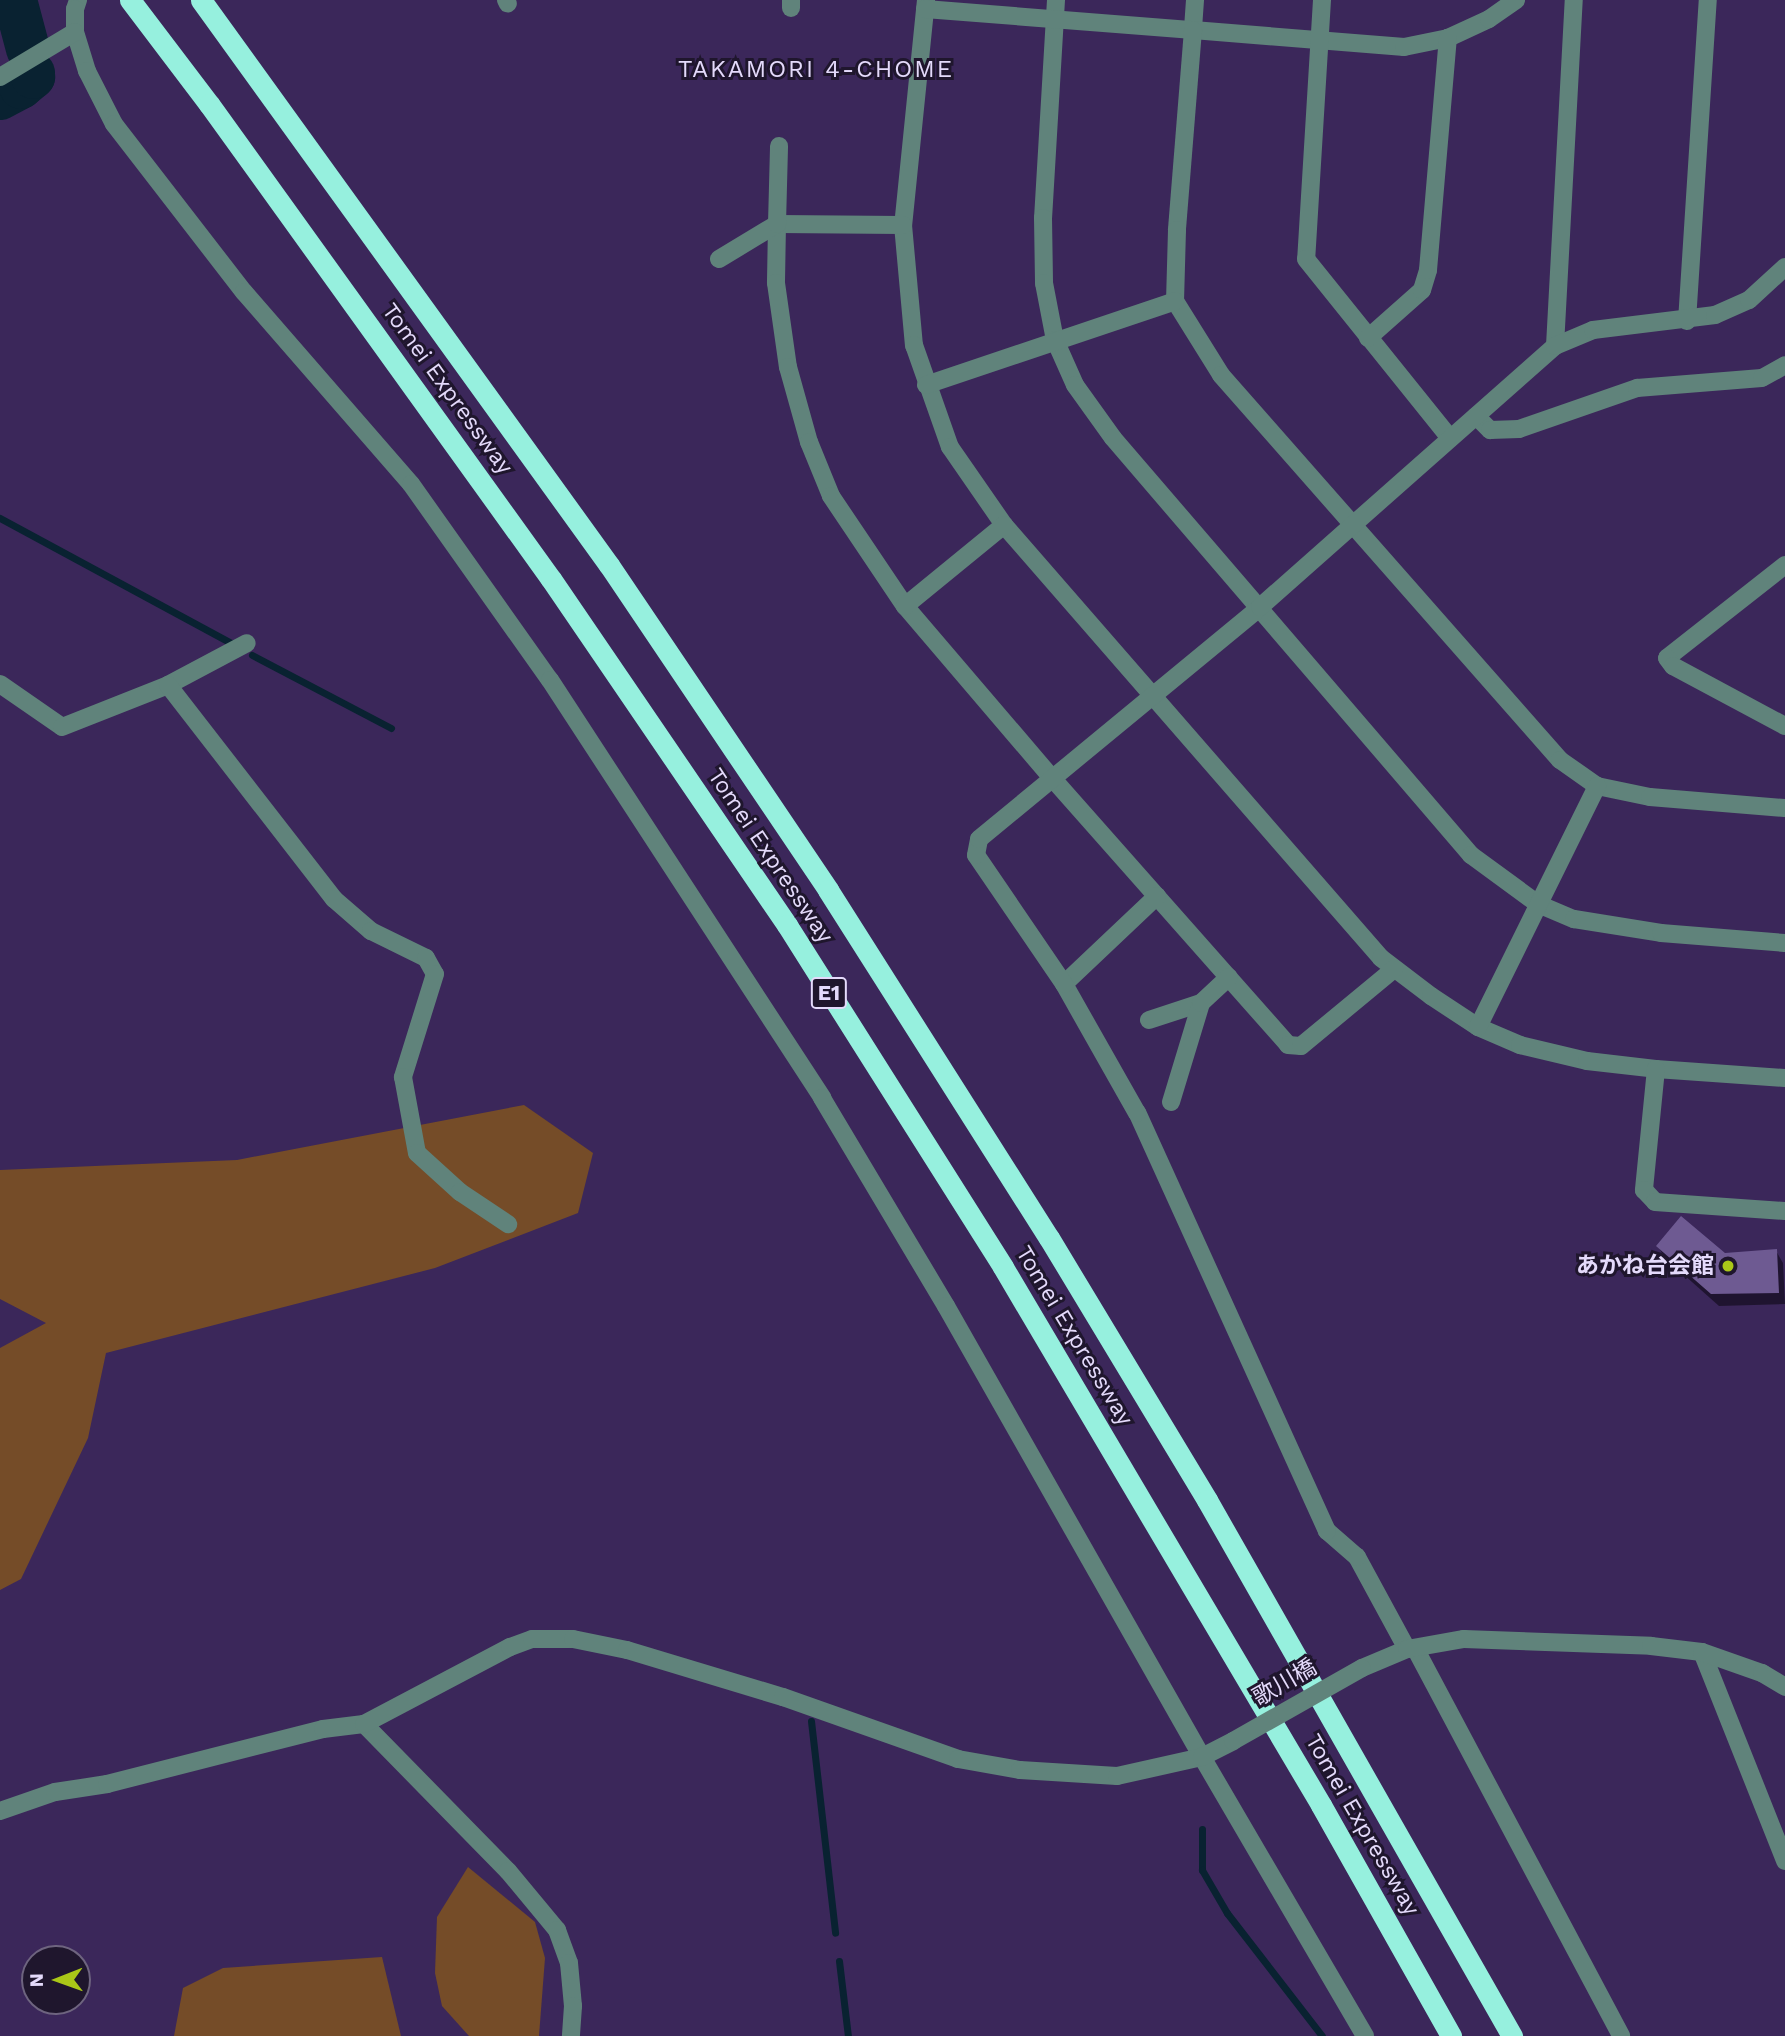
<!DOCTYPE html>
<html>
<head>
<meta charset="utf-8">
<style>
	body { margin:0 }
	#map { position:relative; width:1785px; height:2036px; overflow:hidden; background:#3b275a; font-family:"Work Sans","Noto Sans JP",sans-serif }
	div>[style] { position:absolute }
	.green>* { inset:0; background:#754c28 }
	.shadow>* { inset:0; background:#0007 }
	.stream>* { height:7px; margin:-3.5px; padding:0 3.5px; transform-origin:3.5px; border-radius:3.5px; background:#092231 }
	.river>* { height:44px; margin:-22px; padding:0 22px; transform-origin:22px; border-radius:22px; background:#092231 }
	.building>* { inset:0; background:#6e5a92 }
	.minor>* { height:18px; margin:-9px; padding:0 9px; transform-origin:9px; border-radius:9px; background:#60837b }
	.highway>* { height:21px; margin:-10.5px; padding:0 10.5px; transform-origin:10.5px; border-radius:10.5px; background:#96f0de }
	.minor-bridge>* { height:18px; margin:-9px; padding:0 9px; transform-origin:9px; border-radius:9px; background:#60837b }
	.dots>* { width:19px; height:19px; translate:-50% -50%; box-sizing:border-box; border:4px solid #1f162d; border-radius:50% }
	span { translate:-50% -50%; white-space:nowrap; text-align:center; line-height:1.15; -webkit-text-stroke:6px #1f162d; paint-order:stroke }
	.shield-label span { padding:2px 5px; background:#1f162d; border:2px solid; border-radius:5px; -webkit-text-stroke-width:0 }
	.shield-label { font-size:21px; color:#e4dafb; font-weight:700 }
	.street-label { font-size:23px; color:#e4dafb }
	.poi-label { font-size:23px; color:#e4dafb; font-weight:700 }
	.right { translate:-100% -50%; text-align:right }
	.neighbourhood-label { font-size:24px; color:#e4dafb; letter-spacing:2px }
	.north { position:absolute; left:21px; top:1945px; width:70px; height:70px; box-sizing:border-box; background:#1f162d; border:2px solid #6e647f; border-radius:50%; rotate:269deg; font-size:19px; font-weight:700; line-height:28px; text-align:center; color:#e4dafb }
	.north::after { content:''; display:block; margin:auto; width:24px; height:32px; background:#aac718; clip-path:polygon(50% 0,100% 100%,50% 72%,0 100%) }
</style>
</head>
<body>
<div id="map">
	<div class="green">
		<i style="clip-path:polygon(524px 1105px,593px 1153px,578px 1213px,435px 1268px,106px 1353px,88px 1438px,21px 1579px,0 1590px,0 1348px,46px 1323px,0 1299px,0 1170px,237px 1160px)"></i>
		<i style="clip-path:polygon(468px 1867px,535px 1922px,545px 1958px,539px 2036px,469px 2036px,442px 2006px,435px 1973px,437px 1917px)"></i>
		<i style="clip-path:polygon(382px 1957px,401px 2036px,174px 2036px,183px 1988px,223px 1968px)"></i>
	</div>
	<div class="shadow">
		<i style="clip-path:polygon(1658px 1246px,1724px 1255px,1776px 1251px,1783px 1263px,1785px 1304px,1719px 1306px,1665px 1258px)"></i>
	</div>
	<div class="stream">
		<i style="left:0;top:518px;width:263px;rotate:28.4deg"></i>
		<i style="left:252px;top:655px;width:157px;rotate:27.7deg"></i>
		<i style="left:811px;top:1721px;width:213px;rotate:83.5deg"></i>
		<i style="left:1202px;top:1829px;width:41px;rotate:90deg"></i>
		<i style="left:1202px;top:1870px;width:50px;rotate:59.8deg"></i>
		<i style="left:1227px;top:1913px;width:155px;rotate:52.3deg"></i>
		<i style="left:839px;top:1961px;width:76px;rotate:83.2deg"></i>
	</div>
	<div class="river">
		<i style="left:15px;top:0;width:51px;rotate:75.1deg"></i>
		<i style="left:0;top:98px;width:24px;rotate:-28deg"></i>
		<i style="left:21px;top:87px;width:16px;rotate:-40deg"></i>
		<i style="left:33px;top:77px;width:4px;rotate:-90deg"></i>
	</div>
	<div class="building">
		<i style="clip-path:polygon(1681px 1216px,1725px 1253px,1777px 1249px,1779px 1293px,1711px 1294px,1656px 1246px)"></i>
	</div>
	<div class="minor">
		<i style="left:78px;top:0;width:9px;rotate:108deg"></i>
		<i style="left:75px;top:9px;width:23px;rotate:90deg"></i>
		<i style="left:75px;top:32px;width:41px;rotate:72.9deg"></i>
		<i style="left:87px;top:71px;width:59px;rotate:63deg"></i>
		<i style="left:114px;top:124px;width:212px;rotate:52.3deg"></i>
		<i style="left:244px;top:292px;width:254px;rotate:49deg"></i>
		<i style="left:411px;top:484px;width:240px;rotate:54.7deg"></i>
		<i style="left:550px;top:680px;width:499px;rotate:56.9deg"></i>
		<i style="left:822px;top:1098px;width:242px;rotate:59.2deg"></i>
		<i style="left:946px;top:1306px;width:519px;rotate:60.42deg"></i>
		<i style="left:1202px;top:1757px;width:323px;rotate:59.7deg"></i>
		<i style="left:506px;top:0;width:4px;rotate:63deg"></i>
		<i style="left:926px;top:0;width:226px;rotate:95.8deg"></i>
		<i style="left:903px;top:225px;width:121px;rotate:84.8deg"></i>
		<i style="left:914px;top:345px;width:108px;rotate:70.6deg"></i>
		<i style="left:950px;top:447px;width:95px;rotate:55.3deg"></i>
		<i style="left:1004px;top:525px;width:574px;rotate:48.95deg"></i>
		<i style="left:1381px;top:958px;width:63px;rotate:37.2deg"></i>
		<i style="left:1431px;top:996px;width:56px;rotate:33.4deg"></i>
		<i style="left:1478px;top:1027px;width:46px;rotate:23.2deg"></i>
		<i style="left:1520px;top:1045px;width:69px;rotate:13.4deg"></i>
		<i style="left:1587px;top:1061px;width:69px;rotate:6.6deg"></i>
		<i style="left:1656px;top:1069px;width:129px;rotate:4deg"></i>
		<i style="left:1056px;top:0;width:218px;rotate:93.4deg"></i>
		<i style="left:1043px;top:218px;width:65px;rotate:89.1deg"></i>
		<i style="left:1044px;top:283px;width:58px;rotate:79.1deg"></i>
		<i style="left:1055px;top:340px;width:49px;rotate:66deg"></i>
		<i style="left:1075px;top:385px;width:65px;rotate:54.4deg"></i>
		<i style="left:1113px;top:438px;width:550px;rotate:49.35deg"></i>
		<i style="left:1471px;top:855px;width:83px;rotate:36.2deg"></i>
		<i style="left:1538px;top:904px;width:39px;rotate:23deg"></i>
		<i style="left:1574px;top:919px;width:88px;rotate:9.1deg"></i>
		<i style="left:1661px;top:933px;width:124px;rotate:4.6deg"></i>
		<i style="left:1195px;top:0;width:30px;rotate:94deg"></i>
		<i style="left:1193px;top:30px;width:212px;rotate:4.6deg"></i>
		<i style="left:1404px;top:47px;width:45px;rotate:-11.6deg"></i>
		<i style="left:1448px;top:38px;width:45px;rotate:-24.9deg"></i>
		<i style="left:1489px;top:19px;width:33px;rotate:-35deg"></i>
		<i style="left:1322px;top:0;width:259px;rotate:93.5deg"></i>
		<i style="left:1306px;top:259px;width:230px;rotate:51.2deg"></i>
		<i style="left:791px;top:8px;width:8px;rotate:-90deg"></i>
		<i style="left:925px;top:9px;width:269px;rotate:4.5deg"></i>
		<i style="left:1193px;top:30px;width:201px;rotate:94.6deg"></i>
		<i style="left:1177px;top:230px;width:71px;rotate:91.6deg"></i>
		<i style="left:1175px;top:301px;width:87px;rotate:58.1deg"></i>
		<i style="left:1221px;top:375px;width:513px;rotate:48.64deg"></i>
		<i style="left:1560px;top:760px;width:45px;rotate:35.1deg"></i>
		<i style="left:1597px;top:786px;width:54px;rotate:11.7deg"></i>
		<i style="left:1650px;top:797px;width:135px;rotate:4.7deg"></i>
		<i style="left:0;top:77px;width:87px;rotate:-31deg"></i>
		<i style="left:903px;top:225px;width:126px;rotate:-179.5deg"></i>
		<i style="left:777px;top:224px;width:59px;rotate:91deg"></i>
		<i style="left:776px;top:283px;width:85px;rotate:81.9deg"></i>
		<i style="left:788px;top:367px;width:78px;rotate:74.4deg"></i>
		<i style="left:809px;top:442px;width:58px;rotate:67.8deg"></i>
		<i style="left:831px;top:496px;width:133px;rotate:56.1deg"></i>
		<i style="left:905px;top:606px;width:228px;rotate:49.5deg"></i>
		<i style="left:1053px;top:779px;width:355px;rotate:48.5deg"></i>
		<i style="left:1288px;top:1045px;width:13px;rotate:4deg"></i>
		<i style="left:1301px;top:1046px;width:121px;rotate:-39.6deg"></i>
		<i style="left:719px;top:259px;width:68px;rotate:-31.1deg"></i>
		<i style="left:777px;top:224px;width:78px;rotate:-88.5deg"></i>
		<i style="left:1687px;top:321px;width:322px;rotate:-86.3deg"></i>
		<i style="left:1368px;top:338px;width:72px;rotate:-41.6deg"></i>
		<i style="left:1422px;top:290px;width:21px;rotate:-73deg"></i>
		<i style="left:1428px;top:270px;width:233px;rotate:-85.1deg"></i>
		<i style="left:1555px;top:346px;width:347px;rotate:-86.9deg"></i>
		<i style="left:926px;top:385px;width:263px;rotate:-18.6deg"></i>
		<i style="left:1476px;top:416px;width:20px;rotate:45deg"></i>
		<i style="left:1490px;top:430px;width:29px;rotate:-2deg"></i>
		<i style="left:1519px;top:429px;width:125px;rotate:-19.2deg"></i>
		<i style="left:1637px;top:388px;width:125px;rotate:-4.6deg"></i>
		<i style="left:1762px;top:378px;width:26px;rotate:-29deg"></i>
		<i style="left:1785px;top:565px;width:150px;rotate:141.8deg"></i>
		<i style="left:1667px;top:658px;width:10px;rotate:53deg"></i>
		<i style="left:1673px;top:666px;width:127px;rotate:28.2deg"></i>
		<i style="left:905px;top:606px;width:128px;rotate:-39.3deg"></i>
		<i style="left:0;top:684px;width:75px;rotate:34.7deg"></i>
		<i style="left:62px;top:727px;width:114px;rotate:-21.6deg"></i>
		<i style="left:168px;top:685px;width:89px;rotate:-28deg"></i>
		<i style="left:168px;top:685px;width:271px;rotate:52.2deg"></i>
		<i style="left:334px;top:899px;width:49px;rotate:40.9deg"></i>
		<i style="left:371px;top:931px;width:61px;rotate:26.1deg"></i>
		<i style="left:426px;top:958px;width:18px;rotate:61deg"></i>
		<i style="left:435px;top:974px;width:108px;rotate:107.3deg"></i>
		<i style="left:403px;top:1077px;width:77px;rotate:79.6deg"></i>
		<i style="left:417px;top:1153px;width:58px;rotate:42.2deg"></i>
		<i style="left:460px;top:1192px;width:58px;rotate:33.7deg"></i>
		<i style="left:1064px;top:984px;width:128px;rotate:-43.4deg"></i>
		<i style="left:1149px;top:1020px;width:55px;rotate:-18.1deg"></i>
		<i style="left:1478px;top:1027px;width:269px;rotate:-63.7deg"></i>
		<i style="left:1656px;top:1069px;width:122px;rotate:95.7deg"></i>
		<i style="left:1644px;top:1190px;width:16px;rotate:47deg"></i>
		<i style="left:1655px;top:1202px;width:130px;rotate:4deg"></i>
		<i style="left:1171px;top:1102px;width:103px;rotate:-73.1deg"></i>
		<i style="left:1201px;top:1003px;width:38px;rotate:-43deg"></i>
		<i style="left:1415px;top:1648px;width:439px;rotate:62deg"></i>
		<i style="left:1407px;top:1649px;width:105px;rotate:-118.5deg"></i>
		<i style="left:1357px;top:1557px;width:40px;rotate:-139deg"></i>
		<i style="left:1327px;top:1531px;width:459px;rotate:-114.4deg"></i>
		<i style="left:1137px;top:1113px;width:148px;rotate:-119.5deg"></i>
		<i style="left:1064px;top:984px;width:156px;rotate:-124.3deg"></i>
		<i style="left:976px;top:855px;width:16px;rotate:-79deg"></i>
		<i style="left:979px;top:839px;width:364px;rotate:-39.5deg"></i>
		<i style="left:1260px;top:607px;width:394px;rotate:-41.5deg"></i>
		<i style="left:1555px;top:346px;width:41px;rotate:-22.8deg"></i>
		<i style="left:1593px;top:330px;width:123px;rotate:-7deg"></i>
		<i style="left:1715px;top:315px;width:37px;rotate:-24deg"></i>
		<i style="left:1749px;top:300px;width:49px;rotate:-42.5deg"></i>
		<i style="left:1702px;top:1652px;width:225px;rotate:68.3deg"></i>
		<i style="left:1362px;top:1668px;width:49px;rotate:-22.9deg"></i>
		<i style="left:1407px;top:1649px;width:58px;rotate:-10deg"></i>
		<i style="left:1464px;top:1639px;width:187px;rotate:2.1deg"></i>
		<i style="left:1651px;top:1646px;width:51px;rotate:6.7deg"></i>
		<i style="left:1702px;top:1652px;width:64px;rotate:19.3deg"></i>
		<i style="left:1762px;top:1673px;width:27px;rotate:31deg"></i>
		<i style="left:364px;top:1724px;width:206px;rotate:45.6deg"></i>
		<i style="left:508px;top:1871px;width:77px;rotate:50.3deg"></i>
		<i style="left:557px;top:1930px;width:35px;rotate:70deg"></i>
		<i style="left:569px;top:1963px;width:43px;rotate:84.7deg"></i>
		<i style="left:573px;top:2006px;width:30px;rotate:94deg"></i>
		<i style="left:0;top:1811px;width:58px;rotate:-19.1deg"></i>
		<i style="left:55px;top:1792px;width:53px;rotate:-8.7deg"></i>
		<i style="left:107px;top:1784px;width:223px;rotate:-14.3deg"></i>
		<i style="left:323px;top:1729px;width:41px;rotate:-7deg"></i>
		<i style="left:364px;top:1724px;width:165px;rotate:-27.8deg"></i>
		<i style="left:510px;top:1647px;width:23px;rotate:-20deg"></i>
		<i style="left:532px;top:1639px;width:41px"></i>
		<i style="left:573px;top:1639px;width:55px;rotate:11.5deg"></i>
		<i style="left:627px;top:1650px;width:163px;rotate:16.8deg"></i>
		<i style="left:783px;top:1697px;width:186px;rotate:19.5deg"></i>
		<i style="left:958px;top:1759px;width:63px;rotate:10.1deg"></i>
		<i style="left:1020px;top:1770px;width:97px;rotate:3.5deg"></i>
		<i style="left:1117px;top:1776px;width:87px;rotate:-12.6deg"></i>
		<i style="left:1202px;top:1757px;width:35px;rotate:-27deg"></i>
	</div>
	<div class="highway">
		<i style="left:130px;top:0;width:131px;rotate:52.8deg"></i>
		<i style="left:209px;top:104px;width:585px;rotate:54.25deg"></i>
		<i style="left:551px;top:579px;width:419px;rotate:55.7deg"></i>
		<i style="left:787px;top:925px;width:404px;rotate:57.7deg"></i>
		<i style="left:1003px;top:1267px;width:625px;rotate:59.41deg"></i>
		<i style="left:1321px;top:1805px;width:265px;rotate:60.6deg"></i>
		<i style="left:201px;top:0;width:697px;rotate:54.17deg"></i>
		<i style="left:609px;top:565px;width:392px;rotate:56deg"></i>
		<i style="left:828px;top:890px;width:412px;rotate:57.6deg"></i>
		<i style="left:1049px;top:1238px;width:306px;rotate:58.9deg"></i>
		<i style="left:1207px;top:1500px;width:617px;rotate:60.36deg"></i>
	</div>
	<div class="minor-bridge">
		<i style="left:1233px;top:1741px;width:148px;rotate:-29.5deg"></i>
	</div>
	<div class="dots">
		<i style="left:1728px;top:1266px;background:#aac718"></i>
	</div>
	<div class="shield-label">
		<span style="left:829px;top:993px">E1</span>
	</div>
	<div class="street-label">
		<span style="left:447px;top:389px;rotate:54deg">Tomei Expressway</span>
		<span style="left:770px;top:856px;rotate:56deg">Tomei Expressway</span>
		<span style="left:1074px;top:1336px;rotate:59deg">Tomei Expressway</span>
		<span style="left:1285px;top:1683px;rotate:-30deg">歌川橋</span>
		<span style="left:1362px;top:1825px;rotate:60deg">Tomei Expressway</span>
	</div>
	<div class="poi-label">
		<span class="right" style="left:1714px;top:1266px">あかね台会館</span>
	</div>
	<div class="neighbourhood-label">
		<span style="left:816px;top:70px">TAKAMORI 4-CHOME</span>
	</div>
	<div class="north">N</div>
</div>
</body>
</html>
